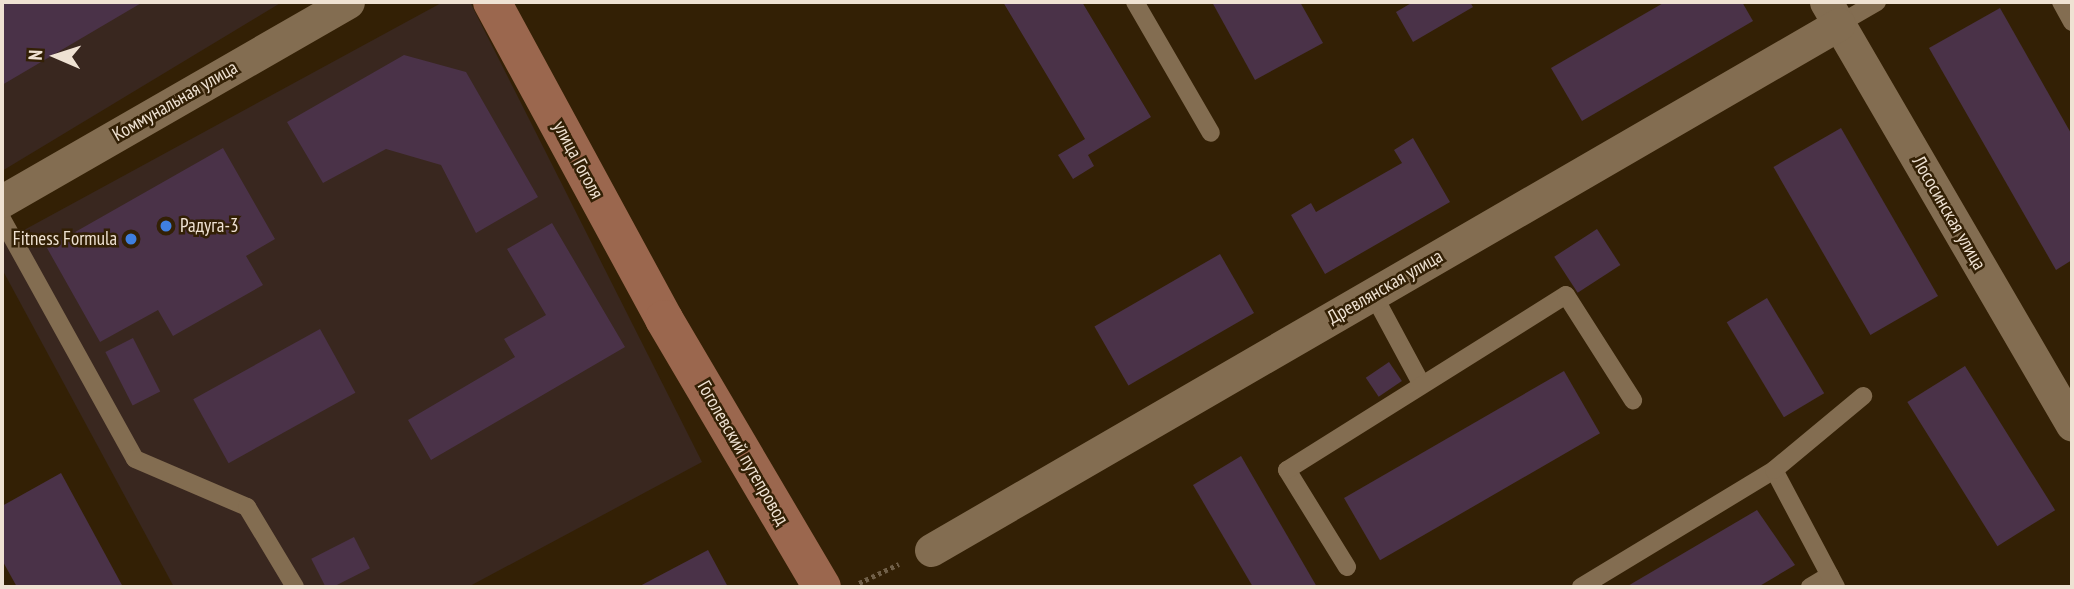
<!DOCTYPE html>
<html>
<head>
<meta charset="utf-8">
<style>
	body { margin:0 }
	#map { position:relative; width:2074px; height:589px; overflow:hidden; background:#332005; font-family:"PT Sans Narrow",sans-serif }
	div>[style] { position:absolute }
	.commercial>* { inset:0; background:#39271f }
	.building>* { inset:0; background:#4a3248; transform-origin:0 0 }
	.path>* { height:4.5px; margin-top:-2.25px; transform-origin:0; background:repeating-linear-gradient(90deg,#705f48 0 3.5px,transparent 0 7px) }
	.lane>* { height:18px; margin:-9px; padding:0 9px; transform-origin:9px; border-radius:9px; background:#836d51 }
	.street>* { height:33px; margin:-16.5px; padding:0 16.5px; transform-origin:16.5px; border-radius:16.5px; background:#836d51 }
	.secondary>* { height:38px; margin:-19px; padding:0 19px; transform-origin:19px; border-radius:19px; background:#9b674e }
	.dots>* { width:19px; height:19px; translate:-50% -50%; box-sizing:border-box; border:4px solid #332005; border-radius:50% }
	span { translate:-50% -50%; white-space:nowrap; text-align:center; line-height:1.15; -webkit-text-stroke:5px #332005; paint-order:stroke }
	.street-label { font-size:19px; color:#efe2d3 }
	.poi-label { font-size:19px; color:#efe2d3 }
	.left { translate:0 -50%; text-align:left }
	.right { translate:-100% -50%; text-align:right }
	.frame { position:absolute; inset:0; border:4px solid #efe2d3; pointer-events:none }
	.north { position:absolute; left:21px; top:21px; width:70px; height:70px; -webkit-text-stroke:5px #332005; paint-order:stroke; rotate:273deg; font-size:19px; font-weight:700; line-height:28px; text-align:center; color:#efe2d3 }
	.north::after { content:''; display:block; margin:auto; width:24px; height:32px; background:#efe2d3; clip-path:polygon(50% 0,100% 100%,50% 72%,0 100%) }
</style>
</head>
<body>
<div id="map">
	<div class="commercial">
		<i style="clip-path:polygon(2px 2px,282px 2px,2px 171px)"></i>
		<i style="clip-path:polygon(443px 2px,470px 2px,702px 462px,468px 587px,174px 587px,2px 269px,2px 242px)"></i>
	</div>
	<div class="building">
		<i style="clip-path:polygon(2px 2px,143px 2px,2px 85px)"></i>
		<i style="clip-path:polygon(1003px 2px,1082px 2px,1151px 117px,1088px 155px,1094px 166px,1073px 179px,1058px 155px,1085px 139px)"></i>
		<i style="clip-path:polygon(1212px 2px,1300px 2px,1323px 43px,1255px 80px)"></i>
		<i style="clip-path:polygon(1413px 2px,1470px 2px,1473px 7px,1413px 42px,1396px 12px)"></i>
		<i style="clip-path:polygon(1665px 2px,1742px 2px,1753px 21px,1582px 121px,1551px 68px)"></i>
		<i style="clip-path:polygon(2000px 8px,2072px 135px,2072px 260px,2056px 270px,1929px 48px)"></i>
		<i style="clip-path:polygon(404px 55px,466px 72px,538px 197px,476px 233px,441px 165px,386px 149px,323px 183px,287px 122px)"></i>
		<i style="left:1841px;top:128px;width:194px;height:78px;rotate:60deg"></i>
		<i style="clip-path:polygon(1413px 138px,1450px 202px,1325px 274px,1291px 215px,1311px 203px,1316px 212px,1402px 163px,1394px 150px)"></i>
		<i style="clip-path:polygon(223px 148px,275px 239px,246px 256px,263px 285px,173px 336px,158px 310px,100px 342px,47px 248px)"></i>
		<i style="clip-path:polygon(552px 223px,625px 347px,431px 460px,408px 420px,515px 357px,504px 339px,546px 315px,507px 249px)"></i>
		<i style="left:1597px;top:229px;width:43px;height:51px;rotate:57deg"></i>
		<i style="left:1220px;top:254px;width:68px;height:145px;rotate:60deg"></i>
		<i style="left:1767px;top:298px;width:111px;height:47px;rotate:59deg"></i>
		<i style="left:320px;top:329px;width:73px;height:145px;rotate:61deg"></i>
		<i style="left:133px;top:338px;width:60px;height:31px;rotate:63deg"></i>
		<i style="left:1389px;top:362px;width:23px;height:28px;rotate:56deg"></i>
		<i style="left:1965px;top:366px;width:170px;height:68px;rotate:58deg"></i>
		<i style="left:1564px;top:371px;width:72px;height:254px;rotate:60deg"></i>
		<i style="clip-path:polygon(1241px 456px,1317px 587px,1253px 587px,1193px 485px)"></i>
		<i style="clip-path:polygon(61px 473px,123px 587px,17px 587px,2px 560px,2px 506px)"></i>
		<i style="clip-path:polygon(1757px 510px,1795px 565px,1758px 587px,1626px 587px)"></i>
		<i style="left:354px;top:537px;width:35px;height:48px;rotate:63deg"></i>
		<i style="clip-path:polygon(708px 550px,728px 587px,638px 587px)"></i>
	</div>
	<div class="path">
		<i style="left:859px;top:583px;width:44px;rotate:-25.4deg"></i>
	</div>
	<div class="lane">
		<i style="left:1135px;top:2px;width:151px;rotate:59.9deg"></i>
		<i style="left:2061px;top:2px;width:23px;rotate:61deg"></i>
		<i style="left:1839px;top:24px;width:44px;rotate:-30.1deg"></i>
		<i style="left:2px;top:219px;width:274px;rotate:61deg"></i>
		<i style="left:135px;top:459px;width:122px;rotate:23.2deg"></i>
		<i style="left:247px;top:507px;width:93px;rotate:59deg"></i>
		<i style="left:1373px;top:294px;width:103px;rotate:61.7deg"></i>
		<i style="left:1347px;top:567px;width:114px;rotate:-121.7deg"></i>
		<i style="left:1287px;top:470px;width:329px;rotate:-32.1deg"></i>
		<i style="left:1566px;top:295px;width:125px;rotate:57.5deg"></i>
		<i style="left:1581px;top:587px;width:226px;rotate:-31.2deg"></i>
		<i style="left:1810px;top:587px;width:23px;rotate:-31deg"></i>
		<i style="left:1836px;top:587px;width:132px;rotate:-117.9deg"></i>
		<i style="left:1774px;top:470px;width:116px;rotate:-39.7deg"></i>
	</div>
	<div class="street">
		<i style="left:1826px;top:2px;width:489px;rotate:59.8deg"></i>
		<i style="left:2px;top:201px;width:399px;rotate:-29.9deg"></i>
		<i style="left:931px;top:550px;width:1049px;rotate:-30.08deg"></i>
	</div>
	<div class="secondary">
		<i style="left:492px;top:2px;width:361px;rotate:61.5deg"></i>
		<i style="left:664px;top:319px;width:311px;rotate:59.5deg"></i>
	</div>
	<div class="dots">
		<i style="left:166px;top:226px;background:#3f7fe0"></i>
		<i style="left:131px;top:239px;background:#3f7fe0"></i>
	</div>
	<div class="street-label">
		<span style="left:175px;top:101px;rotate:-30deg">Коммунальная улица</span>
		<span style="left:578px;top:160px;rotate:62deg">улица Гоголя</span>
		<span style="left:1949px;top:213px;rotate:60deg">Лососинская улица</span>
		<span style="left:1385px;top:287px;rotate:-30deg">Древлянская улица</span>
		<span style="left:743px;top:453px;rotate:60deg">Гоголевский путепровод</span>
	</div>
	<div class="poi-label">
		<span class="left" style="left:180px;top:226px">Радуга-3</span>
		<span class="right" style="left:117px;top:239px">Fitness Formula</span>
	</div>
	<div class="frame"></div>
	<div class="north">N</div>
</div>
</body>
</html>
